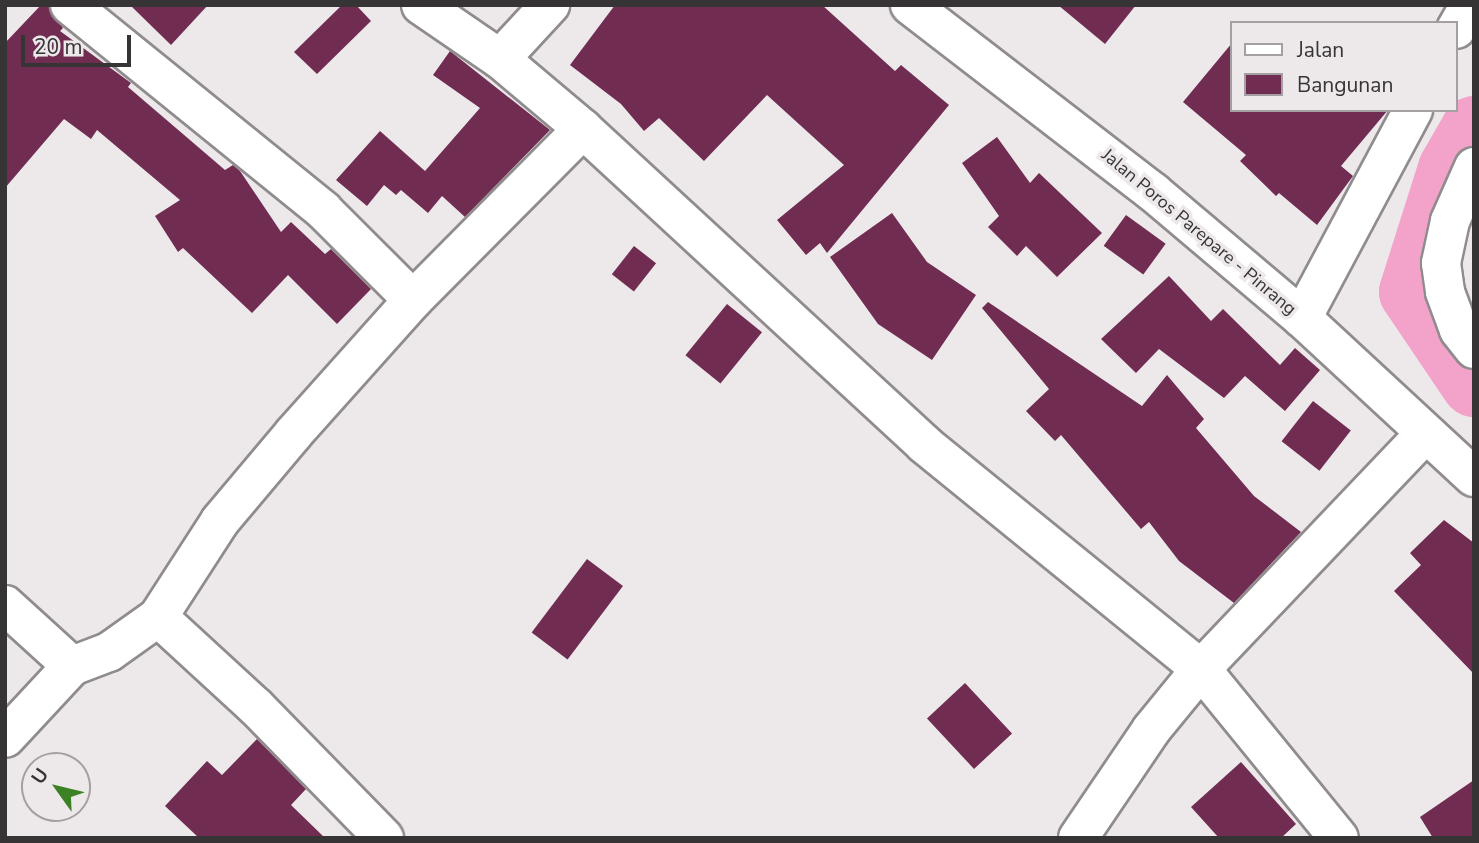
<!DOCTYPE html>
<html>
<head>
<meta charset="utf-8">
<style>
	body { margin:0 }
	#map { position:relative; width:1479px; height:843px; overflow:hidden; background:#ede8ea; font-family:"Nunito Sans",sans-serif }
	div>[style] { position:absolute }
	.river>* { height:66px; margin:-33px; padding:0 33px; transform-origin:33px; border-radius:33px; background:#f3a2ca }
	.building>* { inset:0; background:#712c52; transform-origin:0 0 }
	.roads { filter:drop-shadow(2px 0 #908c8e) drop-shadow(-2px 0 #908c8e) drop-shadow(0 2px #908c8e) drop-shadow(0 -2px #908c8e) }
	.minor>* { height:38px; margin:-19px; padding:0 19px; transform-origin:19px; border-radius:19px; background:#fff }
	.highway>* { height:38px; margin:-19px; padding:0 19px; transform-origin:19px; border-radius:19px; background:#fff }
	span { translate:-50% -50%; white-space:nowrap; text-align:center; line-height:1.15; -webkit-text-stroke:7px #ede8ea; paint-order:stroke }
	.street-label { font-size:18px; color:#363435 }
	.frame { position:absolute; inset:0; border:7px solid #363435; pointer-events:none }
	.legend { position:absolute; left:1230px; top:21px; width:228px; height:91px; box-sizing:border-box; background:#ede8ea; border:2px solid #a4a0a2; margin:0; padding:9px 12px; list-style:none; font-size:21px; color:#363435 }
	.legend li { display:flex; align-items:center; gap:14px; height:35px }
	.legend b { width:35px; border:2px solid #a4a0a2 }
	.north { position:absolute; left:21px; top:752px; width:70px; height:70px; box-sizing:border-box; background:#ede8ea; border:2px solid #a4a0a2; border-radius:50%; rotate:304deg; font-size:19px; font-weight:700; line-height:28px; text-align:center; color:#363435 }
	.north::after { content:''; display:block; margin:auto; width:24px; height:32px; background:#3d8125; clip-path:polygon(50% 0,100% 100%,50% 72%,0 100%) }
	.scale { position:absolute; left:21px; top:35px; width:110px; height:32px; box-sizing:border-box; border:4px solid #363435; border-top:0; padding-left:9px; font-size:21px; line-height:24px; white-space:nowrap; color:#363435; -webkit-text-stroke:5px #ede8ea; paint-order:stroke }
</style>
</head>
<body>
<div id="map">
	<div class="river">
		<i style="left:1474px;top:129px;width:46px;rotate:119.9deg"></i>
		<i style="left:1451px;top:169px;width:129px;rotate:107.6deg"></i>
		<i style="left:1412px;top:292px;width:111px;rotate:56deg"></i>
	</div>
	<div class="building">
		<i style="clip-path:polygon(41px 5px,49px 5px,63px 28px,60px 31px,131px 83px,128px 87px,225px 170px,233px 165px,240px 171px,281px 232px,291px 222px,325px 254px,331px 249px,371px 289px,337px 324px,288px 275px,252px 313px,183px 248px,178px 252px,155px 216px,180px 200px,97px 130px,91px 139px,64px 119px,5px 188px,5px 43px)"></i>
		<i style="clip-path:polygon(130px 5px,208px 5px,171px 45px)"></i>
		<i style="clip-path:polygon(342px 5px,356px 5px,371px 21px,317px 74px,294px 52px)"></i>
		<i style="clip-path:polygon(615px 5px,822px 5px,895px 71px,901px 65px,949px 105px,827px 253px,820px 243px,806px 255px,777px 220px,844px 165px,767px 95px,704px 161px,659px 118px,644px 131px,621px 104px,570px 65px)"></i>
		<i style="clip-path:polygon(1058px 5px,1136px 5px,1105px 44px)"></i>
		<i style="clip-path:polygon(1232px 43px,1232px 110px,1388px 110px,1341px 166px,1353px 176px,1317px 225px,1279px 193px,1276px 196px,1240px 161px,1246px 155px,1183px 102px)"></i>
		<i style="clip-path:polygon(450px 51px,550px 130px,465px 217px,442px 196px,428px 213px,401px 190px,396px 195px,384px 185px,367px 206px,336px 180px,380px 131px,425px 171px,480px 108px,433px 75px)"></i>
		<i style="clip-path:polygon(997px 137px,1030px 183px,1039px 173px,1102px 233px,1057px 277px,1026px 246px,1017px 256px,988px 227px,999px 216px,962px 163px)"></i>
		<i style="clip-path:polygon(892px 213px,927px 262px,976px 295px,932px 360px,878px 324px,830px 257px)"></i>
		<i style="left:1126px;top:215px;width:49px;height:38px;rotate:36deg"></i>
		<i style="left:634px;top:246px;width:28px;height:36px;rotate:38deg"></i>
		<i style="clip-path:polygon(1169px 276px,1211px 321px,1223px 309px,1280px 365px,1295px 348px,1320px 370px,1285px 411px,1245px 376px,1224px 398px,1159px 349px,1136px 373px,1101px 339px)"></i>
		<i style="clip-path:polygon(988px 302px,1142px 406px,1167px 375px,1204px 419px,1196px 428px,1254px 496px,1301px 532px,1234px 603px,1179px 561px,1149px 522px,1141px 529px,1061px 435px,1055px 441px,1026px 411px,1049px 389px,982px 308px)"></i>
		<i style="left:727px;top:304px;width:45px;height:66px;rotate:39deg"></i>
		<i style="left:1313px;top:401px;width:48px;height:51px;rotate:38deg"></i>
		<i style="clip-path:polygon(1444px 520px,1474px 543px,1474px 674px,1394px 591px,1421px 565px,1410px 553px)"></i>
		<i style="left:587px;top:559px;width:45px;height:92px;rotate:37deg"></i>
		<i style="left:965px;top:683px;width:69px;height:52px;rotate:47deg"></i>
		<i style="clip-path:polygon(257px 739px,306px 789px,291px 805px,325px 838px,199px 838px,165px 806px,207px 761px,222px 775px)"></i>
		<i style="clip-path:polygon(1241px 762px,1296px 824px,1281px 838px,1219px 838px,1191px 807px)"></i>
		<i style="clip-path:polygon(1474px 780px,1474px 838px,1433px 838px,1420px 817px)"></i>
	</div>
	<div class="roads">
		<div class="minor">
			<i style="left:70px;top:5px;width:326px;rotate:39deg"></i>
			<i style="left:323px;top:210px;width:127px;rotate:45deg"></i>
			<i style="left:421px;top:5px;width:96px;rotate:34.4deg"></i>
			<i style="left:500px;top:59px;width:109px;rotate:40.1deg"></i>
			<i style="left:1456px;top:29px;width:28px;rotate:-60deg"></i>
			<i style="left:500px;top:59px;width:74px;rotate:-47.2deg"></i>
			<i style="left:1474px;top:167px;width:59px;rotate:114deg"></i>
			<i style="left:1450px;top:221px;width:43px;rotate:102.1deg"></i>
			<i style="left:1441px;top:263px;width:29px;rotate:82deg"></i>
			<i style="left:1445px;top:292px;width:40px;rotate:69.8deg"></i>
			<i style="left:1459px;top:330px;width:24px;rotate:52deg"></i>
			<i style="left:1302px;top:318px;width:236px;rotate:-61.9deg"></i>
			<i style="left:5px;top:605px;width:91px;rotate:42.3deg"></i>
			<i style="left:72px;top:666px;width:98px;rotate:132.9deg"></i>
			<i style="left:72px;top:666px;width:40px;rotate:-21deg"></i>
			<i style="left:109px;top:652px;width:60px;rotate:-35.5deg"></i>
			<i style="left:384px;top:838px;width:183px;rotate:-134.3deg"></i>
			<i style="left:256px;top:707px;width:133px;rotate:-137.4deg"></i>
			<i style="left:158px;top:617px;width:114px;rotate:-57.1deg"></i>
			<i style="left:220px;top:521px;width:115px;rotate:-49.9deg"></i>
			<i style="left:294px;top:433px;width:178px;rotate:-48.2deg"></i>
			<i style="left:413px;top:300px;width:241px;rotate:-45.2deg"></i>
			<i style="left:583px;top:129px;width:464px;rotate:42.7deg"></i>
			<i style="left:924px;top:444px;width:357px;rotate:39.1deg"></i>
			<i style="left:1201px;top:669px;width:218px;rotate:50.8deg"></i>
			<i style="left:1078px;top:838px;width:130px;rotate:-55.9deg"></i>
			<i style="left:1151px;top:730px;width:79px;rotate:-50.7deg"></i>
			<i style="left:1201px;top:669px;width:325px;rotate:-46.4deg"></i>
		</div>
		<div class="highway">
			<i style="left:910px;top:5px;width:307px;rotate:37.6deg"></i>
			<i style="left:1153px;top:192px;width:195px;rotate:40.2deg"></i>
			<i style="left:1302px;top:318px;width:234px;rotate:42.8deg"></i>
		</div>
	</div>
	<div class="street-label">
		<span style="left:1199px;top:232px;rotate:40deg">Jalan Poros Parepare - Pinrang</span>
	</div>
	<div class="frame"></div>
	<ul class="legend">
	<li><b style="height:9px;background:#fff"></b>Jalan</li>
	<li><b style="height:19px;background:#712c52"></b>Bangunan</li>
	</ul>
	<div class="north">U</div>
	<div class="scale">20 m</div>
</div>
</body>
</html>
